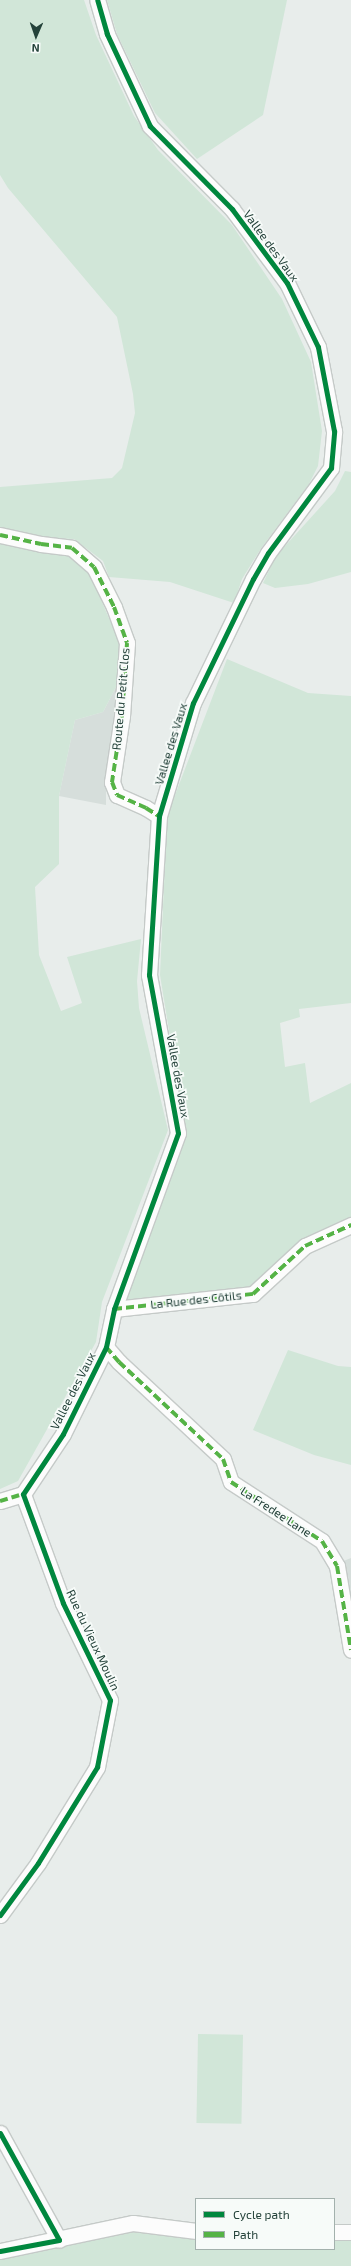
<!DOCTYPE html>
<html>
<head>
<meta charset="utf-8">
<style>
	body { margin:0 }
	#map { position:relative; width:351px; height:2266px; overflow:hidden; background:#e8edeb; font-family:"Exo 2",sans-serif }
	div>[style] { position:absolute }
	.built>* { inset:0; background:#d6dedb }
	.green>* { inset:0; background:#d1e6d8; transform-origin:0 0 }
	.roads { filter:drop-shadow(1px 0 #c5cac8) drop-shadow(-1px 0 #c5cac8) drop-shadow(0 1px #c5cac8) drop-shadow(0 -1px #c5cac8) }
	.street>* { height:15px; margin:-7.5px; padding:0 7.5px; transform-origin:7.5px; border-radius:7.5px; background:#fcfcfc }
	.quiet>* { height:4px; margin-top:-2px; transform-origin:0; background:repeating-linear-gradient(90deg,#55b346 0 8px,transparent 0 12px) }
	.cycleway>* { height:5px; margin:-2.5px; padding:0 2.5px; transform-origin:2.5px; border-radius:2.5px; background:#00873e }
	span { translate:-50% -50%; white-space:nowrap; text-align:center; line-height:1.15; -webkit-text-stroke:3.5px #f7fbf9; paint-order:stroke }
	.street-label { font-size:12px; color:#24423a }
	.legend { position:absolute; left:195px; top:2198px; width:140px; height:52px; box-sizing:border-box; background:#f7fbf9; border:1px solid #a3b1ad; margin:0; padding:5px 7px; list-style:none; font-size:12px; color:#24423a }
	.legend li { display:flex; align-items:center; gap:8px; height:20px }
	.legend b { width:20px; border:1px solid #a3b1ad }
	.north { position:absolute; left:16px; top:16px; width:40px; height:40px; -webkit-text-stroke:3px #f7fbf9; paint-order:stroke; rotate:182deg; font-size:11px; font-weight:700; line-height:16px; text-align:center; color:#24423a }
	.north::after { content:''; display:block; margin:auto; width:14px; height:18px; background:#24423a; clip-path:polygon(50% 0,100% 100%,50% 72%,0 100%) }
</style>
</head>
<body>
<div id="map">
	<div class="built">
		<i style="clip-path:polygon(116px 687px,121px 687px,106px 781px,106px 805px,59px 796px,75px 720px,103px 712px)"></i>
		<i style="clip-path:polygon(351px 1558px,351px 1594px,348px 1576px,341px 1562px)"></i>
	</div>
	<div class="green">
		<i style="clip-path:polygon(0 0,84px 0,96px 35px,134px 116px,158px 150px,232px 225px,282px 299px,311px 362px,322px 431px,318px 466px,309px 484px,262px 547px,242px 579px,234px 603px,170px 582px,109px 577px,103px 561px,74px 539px,47px 538px,0 527px,0 487px,112px 478px,122px 468px,135px 413px,133px 394px,117px 317px,8px 188px,0 175px)"></i>
		<i style="clip-path:polygon(107px 0,287px 0,263px 115px,197px 159px,155px 113px,117px 34px)"></i>
		<i style="clip-path:polygon(345px 471px,351px 472px,351px 572px,308px 584px,275px 588px,263px 583px,276px 556px,335px 491px)"></i>
		<i style="clip-path:polygon(0 543px,70px 554px,88px 569px,120px 644px,121px 687px,116px 687px,103px 712px,75px 720px,59px 796px,59px 864px,35px 887px,39px 955px,61px 1011px,82px 1003px,67px 957px,141px 939px,137px 981px,139px 1008px,168px 1130px,102px 1302px,96px 1342px,18px 1481px,0 1489px)"></i>
		<i style="clip-path:polygon(227px 659px,308px 693px,351px 696px,351px 1003px,299px 1009px,300px 1017px,280px 1023px,285px 1067px,305px 1063px,310px 1103px,351px 1083px,351px 1218px,249px 1287px,122px 1302px,186px 1135px,160px 975px,167px 816px)"></i>
		<i style="clip-path:polygon(288px 1350px,338px 1366px,351px 1367px,351px 1465px,314px 1455px,253px 1430px)"></i>
		<i style="left:198px;top:2034px;width:45px;height:89px;rotate:1deg"></i>
		<i style="clip-path:polygon(132px 2230px,196px 2238px,196px 2249px,334px 2249px,334px 2237px,351px 2237px,351px 2266px,0 2266px,0 2259px)"></i>
	</div>
	<div class="roads">
		<div class="street">
			<i style="left:0;top:535px;width:42px;rotate:12.4deg"></i>
			<i style="left:41px;top:544px;width:31px;rotate:7deg"></i>
			<i style="left:72px;top:548px;width:29px;rotate:41deg"></i>
			<i style="left:94px;top:567px;width:45px;rotate:63.4deg"></i>
			<i style="left:114px;top:607px;width:38px;rotate:70deg"></i>
			<i style="left:127px;top:643px;width:73px;rotate:93.9deg"></i>
			<i style="left:122px;top:716px;width:67px;rotate:98.6deg"></i>
			<i style="left:112px;top:782px;width:14px;rotate:69deg"></i>
			<i style="left:117px;top:795px;width:32px;rotate:24deg"></i>
			<i style="left:146px;top:808px;width:15px;rotate:32deg"></i>
			<i style="left:114px;top:1309px;width:140px;rotate:-6.2deg"></i>
			<i style="left:253px;top:1294px;width:71px;rotate:-42.7deg"></i>
			<i style="left:305px;top:1246px;width:51px;rotate:-24.5deg"></i>
			<i style="left:106px;top:1347px;width:20px;rotate:49deg"></i>
			<i style="left:119px;top:1362px;width:142px;rotate:43deg"></i>
			<i style="left:223px;top:1459px;width:24px;rotate:71deg"></i>
			<i style="left:231px;top:1482px;width:108px;rotate:33deg"></i>
			<i style="left:322px;top:1541px;width:29px;rotate:59deg"></i>
			<i style="left:337px;top:1566px;width:85px;rotate:80.5deg"></i>
			<i style="left:23px;top:1494px;width:72px;rotate:-56.3deg"></i>
			<i style="left:63px;top:1434px;width:97px;rotate:-63.7deg"></i>
			<i style="left:106px;top:1347px;width:39px;rotate:-78deg"></i>
			<i style="left:114px;top:1309px;width:187px;rotate:-70deg"></i>
			<i style="left:178px;top:1133px;width:161px;rotate:-100.4deg"></i>
			<i style="left:149px;top:975px;width:159px;rotate:-86.4deg"></i>
			<i style="left:159px;top:816px;width:118px;rotate:-73.3deg"></i>
			<i style="left:193px;top:703px;width:138px;rotate:-64.2deg"></i>
			<i style="left:253px;top:579px;width:30px;rotate:-60deg"></i>
			<i style="left:268px;top:553px;width:106px;rotate:-53.5deg"></i>
			<i style="left:331px;top:468px;width:37px;rotate:-85deg"></i>
			<i style="left:334px;top:431px;width:86px;rotate:-100.8deg"></i>
			<i style="left:318px;top:347px;width:71px;rotate:-115.8deg"></i>
			<i style="left:287px;top:283px;width:92px;rotate:-126.6deg"></i>
			<i style="left:232px;top:209px;width:117px;rotate:-134.7deg"></i>
			<i style="left:150px;top:126px;width:102px;rotate:-115.1deg"></i>
			<i style="left:107px;top:34px;width:35px;rotate:-106deg"></i>
			<i style="left:0;top:1501px;width:24px;rotate:-17deg"></i>
			<i style="left:0;top:1915px;width:64px;rotate:-53.8deg"></i>
			<i style="left:38px;top:1863px;width:113px;rotate:-58.4deg"></i>
			<i style="left:97px;top:1767px;width:68px;rotate:-79deg"></i>
			<i style="left:110px;top:1700px;width:108px;rotate:-115.9deg"></i>
			<i style="left:63px;top:1603px;width:116px;rotate:-110.2deg"></i>
			<i style="left:0;top:2133px;width:122px;rotate:61.1deg"></i>
			<i style="left:334px;top:2232px;width:17px"></i>
			<i style="left:0;top:2251px;width:136px;rotate:-11.9deg"></i>
			<i style="left:133px;top:2223px;width:64px;rotate:7.2deg"></i>
		</div>
	</div>
	<div class="quiet">
		<i style="left:0;top:535px;width:42px;rotate:12.4deg"></i>
		<i style="left:41px;top:544px;width:31px;rotate:7deg"></i>
		<i style="left:72px;top:548px;width:29px;rotate:41deg"></i>
		<i style="left:94px;top:567px;width:45px;rotate:63.4deg"></i>
		<i style="left:114px;top:607px;width:38px;rotate:70deg"></i>
		<i style="left:127px;top:643px;width:73px;rotate:93.9deg"></i>
		<i style="left:122px;top:716px;width:67px;rotate:98.6deg"></i>
		<i style="left:112px;top:782px;width:14px;rotate:69deg"></i>
		<i style="left:117px;top:795px;width:32px;rotate:24deg"></i>
		<i style="left:146px;top:808px;width:15px;rotate:32deg"></i>
		<i style="left:114px;top:1309px;width:140px;rotate:-6.2deg"></i>
		<i style="left:253px;top:1294px;width:71px;rotate:-42.7deg"></i>
		<i style="left:305px;top:1246px;width:51px;rotate:-24.5deg"></i>
		<i style="left:106px;top:1347px;width:20px;rotate:49deg"></i>
		<i style="left:119px;top:1362px;width:142px;rotate:43deg"></i>
		<i style="left:223px;top:1459px;width:24px;rotate:71deg"></i>
		<i style="left:231px;top:1482px;width:108px;rotate:33deg"></i>
		<i style="left:322px;top:1541px;width:29px;rotate:59deg"></i>
		<i style="left:337px;top:1566px;width:85px;rotate:80.5deg"></i>
		<i style="left:0;top:1501px;width:24px;rotate:-17deg"></i>
	</div>
	<div class="cycleway">
		<i style="left:0;top:1915px;width:64px;rotate:-53.8deg"></i>
		<i style="left:38px;top:1863px;width:113px;rotate:-58.4deg"></i>
		<i style="left:97px;top:1767px;width:68px;rotate:-79deg"></i>
		<i style="left:110px;top:1700px;width:108px;rotate:-115.9deg"></i>
		<i style="left:63px;top:1603px;width:116px;rotate:-110.2deg"></i>
		<i style="left:23px;top:1494px;width:72px;rotate:-56.3deg"></i>
		<i style="left:63px;top:1434px;width:97px;rotate:-63.7deg"></i>
		<i style="left:106px;top:1347px;width:39px;rotate:-78deg"></i>
		<i style="left:114px;top:1309px;width:187px;rotate:-70deg"></i>
		<i style="left:178px;top:1133px;width:161px;rotate:-100.4deg"></i>
		<i style="left:149px;top:975px;width:159px;rotate:-86.4deg"></i>
		<i style="left:159px;top:816px;width:118px;rotate:-73.3deg"></i>
		<i style="left:193px;top:703px;width:138px;rotate:-64.2deg"></i>
		<i style="left:253px;top:579px;width:30px;rotate:-60deg"></i>
		<i style="left:268px;top:553px;width:106px;rotate:-53.5deg"></i>
		<i style="left:331px;top:468px;width:37px;rotate:-85deg"></i>
		<i style="left:334px;top:431px;width:86px;rotate:-100.8deg"></i>
		<i style="left:318px;top:347px;width:71px;rotate:-115.8deg"></i>
		<i style="left:287px;top:283px;width:92px;rotate:-126.6deg"></i>
		<i style="left:232px;top:209px;width:117px;rotate:-134.7deg"></i>
		<i style="left:150px;top:126px;width:102px;rotate:-115.1deg"></i>
		<i style="left:107px;top:34px;width:35px;rotate:-106deg"></i>
		<i style="left:0;top:2133px;width:122px;rotate:61.1deg"></i>
		<i style="left:59px;top:2240px;width:60px;rotate:169.4deg"></i>
	</div>
	<div class="street-label">
		<span style="left:271px;top:246px;rotate:54deg">Vallee des Vaux</span>
		<span style="left:121px;top:699px;rotate:-85deg">Route du Petit Clos</span>
		<span style="left:171px;top:744px;rotate:-73deg">Vallee des Vaux</span>
		<span style="left:178px;top:1076px;rotate:80deg">Vallee des Vaux</span>
		<span style="left:196px;top:1300px;rotate:-6deg">La Rue des Côtils</span>
		<span style="left:73px;top:1391px;rotate:-63deg">Vallee des Vaux</span>
		<span style="left:276px;top:1512px;rotate:33deg">La Fredee Lane</span>
		<span style="left:93px;top:1640px;rotate:65deg">Rue du Vieux Moulin</span>
	</div>
	<ul class="legend">
	<li><b style="height:5px;background:#00873e"></b>Cycle path</li>
	<li><b style="height:5px;background:#55b346"></b>Path</li>
	</ul>
	<div class="north">N</div>
</div>
</body>
</html>
